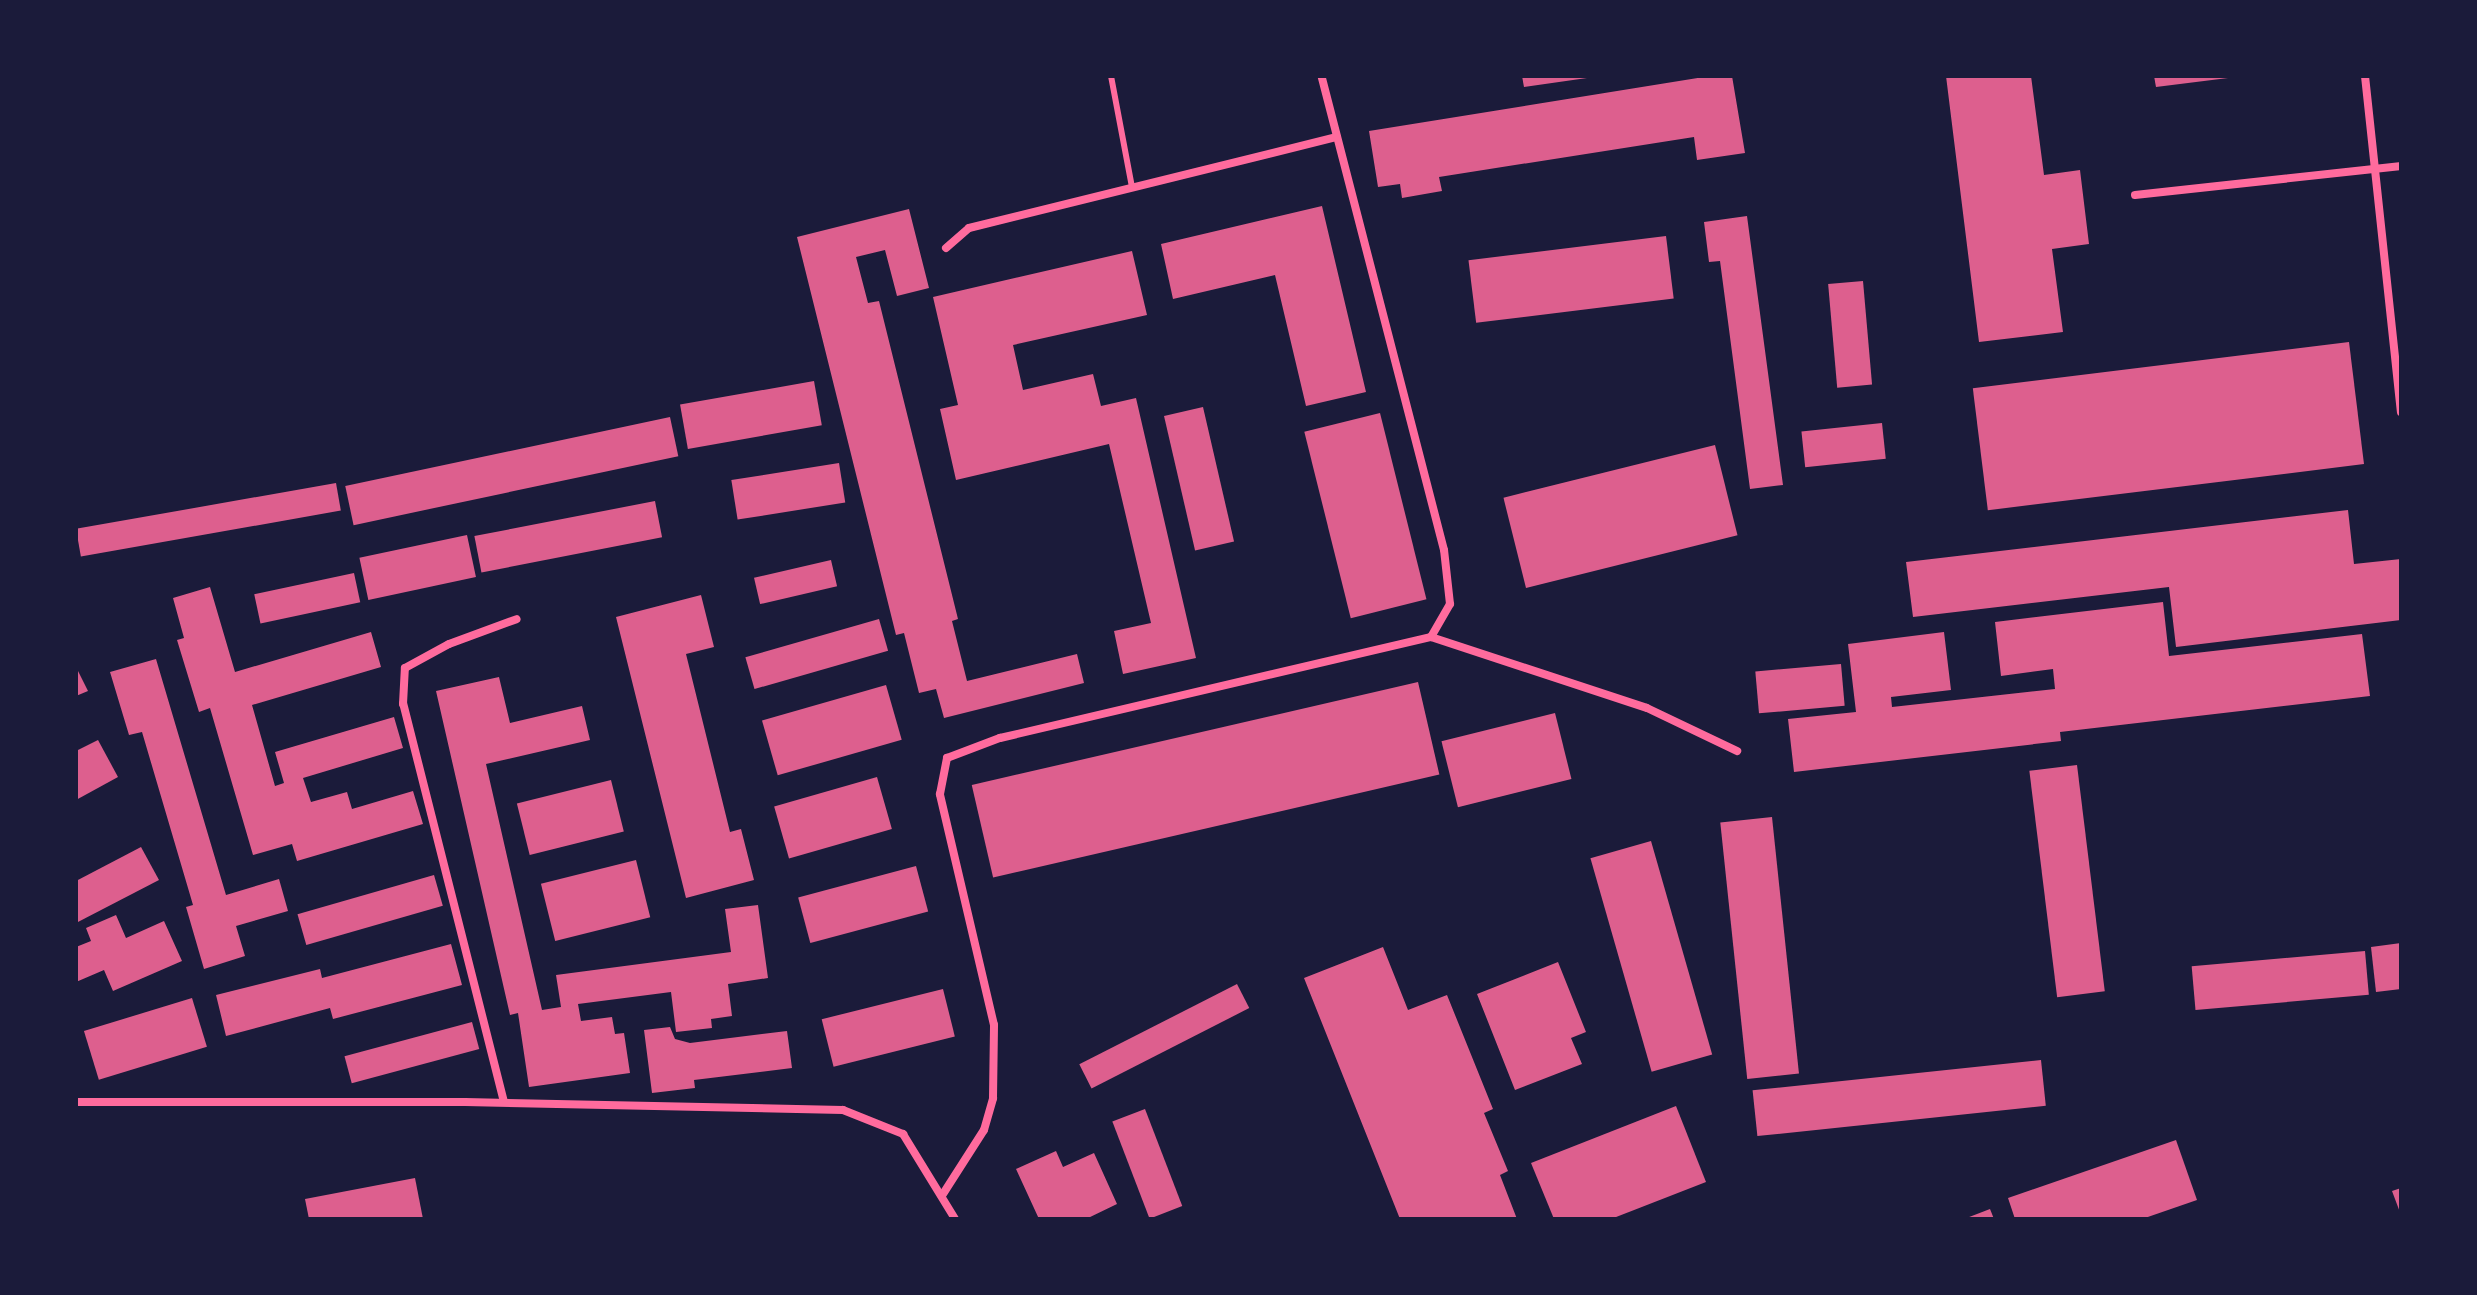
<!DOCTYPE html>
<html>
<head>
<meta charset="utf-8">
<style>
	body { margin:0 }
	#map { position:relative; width:2477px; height:1295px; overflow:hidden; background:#1b1b3a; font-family:"Noto Serif",serif }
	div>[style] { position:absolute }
	.building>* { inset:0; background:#dd5f8e; transform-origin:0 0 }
	.service>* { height:6px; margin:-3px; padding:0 3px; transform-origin:3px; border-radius:3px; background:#ff6b9d }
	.minor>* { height:8px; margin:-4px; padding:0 4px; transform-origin:4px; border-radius:4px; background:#ff6b9d }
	span { translate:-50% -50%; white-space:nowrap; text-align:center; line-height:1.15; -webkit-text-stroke:6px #1b1b3a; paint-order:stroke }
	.frame { position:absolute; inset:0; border:78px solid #1b1b3a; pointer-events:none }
</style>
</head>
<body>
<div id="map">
	<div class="building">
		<i style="clip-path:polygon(1522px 76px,1587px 76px,1587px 78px,1524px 87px)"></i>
		<i style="clip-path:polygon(1710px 76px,1732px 76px,1745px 153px,1697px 160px,1694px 137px,1439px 177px,1442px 191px,1402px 198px,1400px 184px,1378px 187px,1369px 131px)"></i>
		<i style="clip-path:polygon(1946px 76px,2031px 76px,2044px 175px,2080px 170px,2089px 244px,2052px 249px,2063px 332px,1979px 342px)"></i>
		<i style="clip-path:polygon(2154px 76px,2228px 76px,2228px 78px,2156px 87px)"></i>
		<i style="clip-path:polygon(1322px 206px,1366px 392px,1306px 406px,1275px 275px,1173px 299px,1161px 244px)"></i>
		<i style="clip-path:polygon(909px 209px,929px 288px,897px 296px,885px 250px,856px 257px,868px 303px,879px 301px,958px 619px,952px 621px,967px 681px,1077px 654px,1084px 683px,944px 718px,936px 689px,919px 693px,904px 633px,896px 635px,797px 237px)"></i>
		<i style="clip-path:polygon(1747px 216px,1783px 485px,1750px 489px,1720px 261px,1709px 262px,1704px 222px)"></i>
		<i style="left:1666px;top:236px;width:63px;height:199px;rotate:83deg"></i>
		<i style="clip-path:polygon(1132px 251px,1147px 315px,1013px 345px,1023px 390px,1093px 374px,1101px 406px,1136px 398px,1196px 658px,1123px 674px,1114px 631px,1151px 623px,1109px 444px,956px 480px,940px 409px,958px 405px,933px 297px)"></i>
		<i style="left:1863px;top:281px;width:104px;height:35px;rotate:85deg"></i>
		<i style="left:2349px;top:342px;width:123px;height:379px;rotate:83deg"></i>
		<i style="left:814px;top:381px;width:45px;height:136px;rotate:80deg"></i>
		<i style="left:1203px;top:407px;width:138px;height:40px;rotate:77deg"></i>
		<i style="left:1380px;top:413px;width:192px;height:78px;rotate:76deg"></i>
		<i style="left:670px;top:417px;width:40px;height:332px;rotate:78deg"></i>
		<i style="left:1882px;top:423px;width:36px;height:81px;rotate:84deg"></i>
		<i style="left:1715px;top:445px;width:93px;height:218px;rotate:76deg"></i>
		<i style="left:839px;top:463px;width:40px;height:109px;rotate:81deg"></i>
		<i style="left:336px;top:483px;width:28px;height:264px;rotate:80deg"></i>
		<i style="left:655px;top:501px;width:37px;height:184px;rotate:79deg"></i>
		<i style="clip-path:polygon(2348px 510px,2354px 564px,2401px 559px,2401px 620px,2176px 647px,2169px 587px,1913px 617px,1906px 562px)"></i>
		<i style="left:467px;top:535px;width:43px;height:110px;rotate:78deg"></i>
		<i style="left:831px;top:560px;width:27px;height:79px;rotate:77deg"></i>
		<i style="left:354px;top:573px;width:30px;height:102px;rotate:78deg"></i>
		<i style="clip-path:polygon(210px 587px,235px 672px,371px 632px,381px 667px,252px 705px,275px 786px,284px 783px,275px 752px,394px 717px,403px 748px,303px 778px,311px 802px,347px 792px,352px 809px,413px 791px,423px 824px,297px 861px,292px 844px,253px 855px,210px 708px,199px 712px,177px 640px,184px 638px,173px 598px)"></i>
		<i style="clip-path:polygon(701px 595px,714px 647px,686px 654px,730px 832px,741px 829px,754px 880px,686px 898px,616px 617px)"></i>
		<i style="clip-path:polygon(2163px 602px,2169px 656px,2362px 634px,2370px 696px,2060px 732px,2061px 741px,1794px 772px,1788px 719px,1856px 712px,1848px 644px,1944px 632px,1951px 690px,1891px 697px,1892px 707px,2055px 689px,2053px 669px,2001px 676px,1995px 622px)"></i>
		<i style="left:879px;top:619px;width:33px;height:139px;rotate:74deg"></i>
		<i style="clip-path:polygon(156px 659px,226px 895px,279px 879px,288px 911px,236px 926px,245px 956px,204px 969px,186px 907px,193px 905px,142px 732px,129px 735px,110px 672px)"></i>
		<i style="left:1841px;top:664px;width:42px;height:86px;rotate:85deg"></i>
		<i style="clip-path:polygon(76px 667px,88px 691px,76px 696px)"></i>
		<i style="clip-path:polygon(499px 677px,510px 723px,582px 706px,590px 740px,486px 764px,542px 1010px,561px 1007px,556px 975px,731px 952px,725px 909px,758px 905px,768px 978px,728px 984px,732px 1016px,711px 1019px,712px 1028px,676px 1032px,671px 992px,578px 1004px,581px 1021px,612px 1017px,615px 1034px,624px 1033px,630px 1073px,529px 1087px,518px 1013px,510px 1015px,436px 691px)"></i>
		<i style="left:1418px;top:682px;width:95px;height:458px;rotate:77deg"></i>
		<i style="left:886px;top:685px;width:57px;height:129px;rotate:74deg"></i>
		<i style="left:1555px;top:713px;width:68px;height:117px;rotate:76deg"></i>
		<i style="clip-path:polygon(98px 740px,118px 777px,76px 800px,76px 751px)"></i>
		<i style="left:2077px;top:765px;width:228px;height:48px;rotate:83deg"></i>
		<i style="left:877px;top:777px;width:54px;height:107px;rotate:74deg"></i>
		<i style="left:611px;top:780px;width:53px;height:97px;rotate:76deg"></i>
		<i style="left:1772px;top:817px;width:258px;height:52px;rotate:84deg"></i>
		<i style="left:1651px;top:841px;width:222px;height:63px;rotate:74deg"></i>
		<i style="clip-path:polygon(141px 847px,159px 880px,76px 923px,76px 881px)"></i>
		<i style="left:636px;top:860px;width:59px;height:98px;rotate:76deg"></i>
		<i style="left:916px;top:866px;width:47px;height:122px;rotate:75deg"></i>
		<i style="left:434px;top:875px;width:32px;height:142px;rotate:74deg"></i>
		<i style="clip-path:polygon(116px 915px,126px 938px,164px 921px,182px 961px,113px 991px,104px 970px,76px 982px,76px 947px,91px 941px,86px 928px)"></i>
		<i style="clip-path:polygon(2401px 943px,2401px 989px,2376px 992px,2371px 947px)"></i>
		<i style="clip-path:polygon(451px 944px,462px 985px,333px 1019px,330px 1008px,226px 1036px,216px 995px,320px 969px,322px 978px)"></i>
		<i style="clip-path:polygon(1383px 947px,1408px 1010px,1447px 995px,1493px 1109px,1484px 1113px,1508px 1171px,1500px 1175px,1517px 1219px,1400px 1219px,1304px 978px)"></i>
		<i style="left:2365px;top:951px;width:44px;height:174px;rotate:85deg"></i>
		<i style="clip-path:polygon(1558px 962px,1586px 1032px,1571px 1038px,1582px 1064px,1515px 1090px,1477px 994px)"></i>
		<i style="left:1237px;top:984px;width:27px;height:177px;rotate:63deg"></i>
		<i style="left:943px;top:989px;width:49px;height:125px;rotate:76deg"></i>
		<i style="left:192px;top:998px;width:51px;height:113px;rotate:73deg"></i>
		<i style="left:472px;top:1022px;width:28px;height:132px;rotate:75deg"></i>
		<i style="clip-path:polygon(670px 1027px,675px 1039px,690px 1043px,787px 1031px,792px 1068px,694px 1080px,695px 1088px,652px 1093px,644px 1030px)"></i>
		<i style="left:2041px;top:1060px;width:46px;height:290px;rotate:84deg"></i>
		<i style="clip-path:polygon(1676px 1106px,1706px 1182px,1611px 1219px,1554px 1219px,1531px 1163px)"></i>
		<i style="left:1145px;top:1109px;width:104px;height:35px;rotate:69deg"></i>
		<i style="clip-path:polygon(2176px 1140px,2197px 1200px,2142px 1219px,2015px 1219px,2008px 1198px)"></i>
		<i style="clip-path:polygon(1056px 1151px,1063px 1167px,1094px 1153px,1117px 1204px,1086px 1219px,1039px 1219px,1016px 1169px)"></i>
		<i style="clip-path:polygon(415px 1178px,423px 1219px,309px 1219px,305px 1199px)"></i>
		<i style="clip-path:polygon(2401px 1188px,2401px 1215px,2392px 1191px)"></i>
		<i style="clip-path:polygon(1990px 1209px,1994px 1219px,1964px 1219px)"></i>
	</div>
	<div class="service">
		<i style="left:1111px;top:76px;width:113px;rotate:79.3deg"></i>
	</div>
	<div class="minor">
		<i style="left:2365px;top:76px;width:338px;rotate:83.9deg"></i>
		<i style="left:2135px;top:195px;width:268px;rotate:-6.2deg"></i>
		<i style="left:946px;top:248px;width:30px;rotate:-41deg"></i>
		<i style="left:969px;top:228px;width:379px;rotate:-13.9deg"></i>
		<i style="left:1431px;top:637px;width:227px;rotate:18.2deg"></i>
		<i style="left:1647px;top:708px;width:100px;rotate:25.5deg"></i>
		<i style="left:76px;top:1102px;width:389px"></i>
		<i style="left:465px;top:1102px;width:378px;rotate:1.2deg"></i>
		<i style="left:843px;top:1110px;width:65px;rotate:21.8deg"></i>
		<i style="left:903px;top:1134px;width:100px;rotate:58.5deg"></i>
		<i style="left:504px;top:1102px;width:411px;rotate:-104.2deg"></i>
		<i style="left:403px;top:704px;width:36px;rotate:-87deg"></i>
		<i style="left:405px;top:668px;width:50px;rotate:-28.6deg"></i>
		<i style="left:449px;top:644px;width:72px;rotate:-20.2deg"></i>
		<i style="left:943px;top:1194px;width:76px;rotate:-57.4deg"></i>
		<i style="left:984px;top:1130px;width:33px;rotate:-74deg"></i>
		<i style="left:993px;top:1098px;width:73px;rotate:-89.2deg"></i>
		<i style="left:994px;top:1025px;width:237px;rotate:-103.2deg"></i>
		<i style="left:940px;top:794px;width:37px;rotate:-79deg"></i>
		<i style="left:947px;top:758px;width:57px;rotate:-20.7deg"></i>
		<i style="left:1000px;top:738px;width:443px;rotate:-13.2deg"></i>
		<i style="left:1431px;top:637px;width:38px;rotate:-60deg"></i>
		<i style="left:1450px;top:604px;width:54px;rotate:-96.3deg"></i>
		<i style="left:1444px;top:550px;width:490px;rotate:-104.5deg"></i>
	</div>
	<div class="frame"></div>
</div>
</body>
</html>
